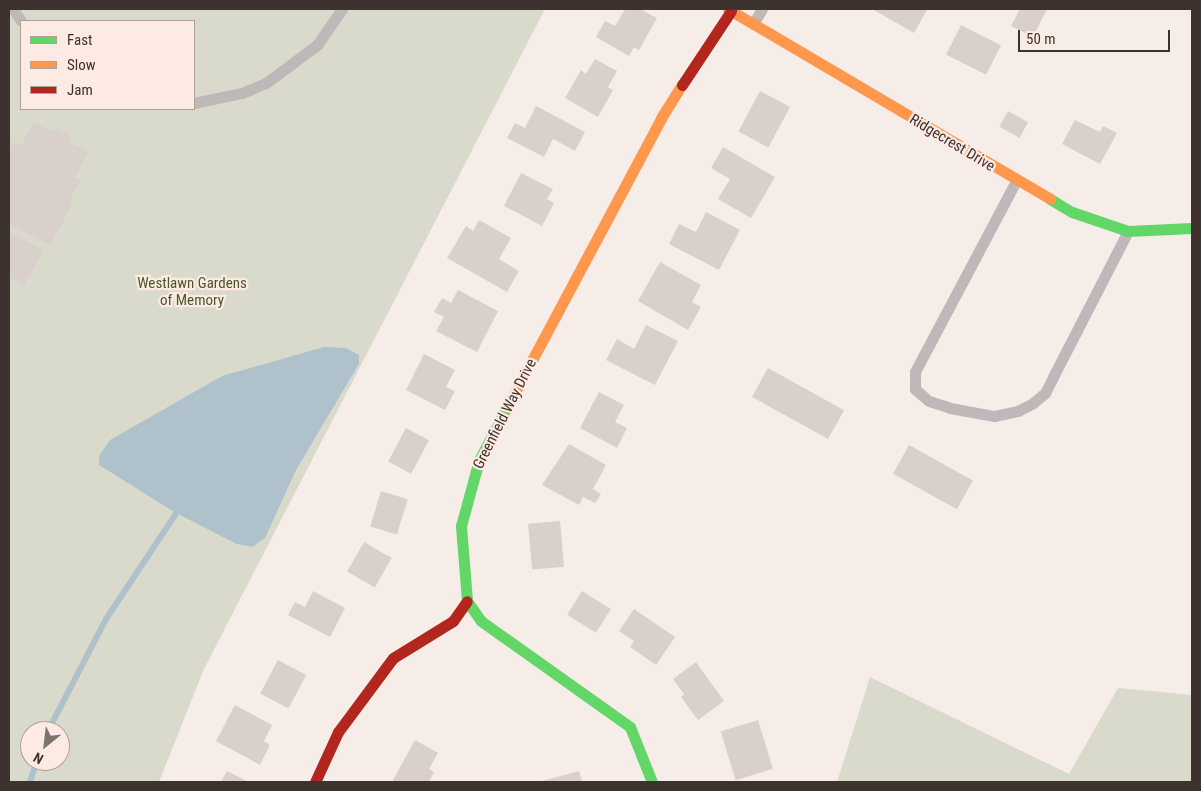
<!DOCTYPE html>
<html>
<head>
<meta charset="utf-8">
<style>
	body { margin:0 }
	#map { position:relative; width:1201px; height:791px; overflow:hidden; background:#f6ede9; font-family:"Roboto Condensed",sans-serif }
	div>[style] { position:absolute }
	.green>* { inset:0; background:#d9dacb }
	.water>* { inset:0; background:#afc2cc }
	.stream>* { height:6px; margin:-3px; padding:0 3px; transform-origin:3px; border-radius:3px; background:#afc2cc }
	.building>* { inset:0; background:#d9cfcb; transform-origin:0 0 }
	.lane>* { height:11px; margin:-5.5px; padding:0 5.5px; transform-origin:5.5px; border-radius:5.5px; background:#beb8b8 }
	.fast>* { height:11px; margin:-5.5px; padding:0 5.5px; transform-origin:5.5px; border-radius:5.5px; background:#63d668 }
	.slow>* { height:11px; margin:-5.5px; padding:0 5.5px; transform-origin:5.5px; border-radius:5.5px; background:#ff974d }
	.jam>* { height:11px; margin:-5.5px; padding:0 5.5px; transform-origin:5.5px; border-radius:5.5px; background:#b3261e }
	span { translate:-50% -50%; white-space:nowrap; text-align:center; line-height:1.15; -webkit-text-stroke:4.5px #fceae3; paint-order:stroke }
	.street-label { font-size:15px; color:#3d322d }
	.park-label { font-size:15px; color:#4a582a }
	.frame { position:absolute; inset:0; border:10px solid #3d322d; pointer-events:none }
	.legend { position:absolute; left:20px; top:20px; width:175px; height:90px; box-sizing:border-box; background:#fceae3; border:1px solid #b0a09a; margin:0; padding:6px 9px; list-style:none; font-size:15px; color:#3d322d }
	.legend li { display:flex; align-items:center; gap:10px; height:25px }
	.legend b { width:25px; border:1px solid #b0a09a }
	.north { position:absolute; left:20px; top:721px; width:50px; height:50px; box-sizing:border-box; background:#fceae3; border:1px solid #b0a09a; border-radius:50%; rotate:209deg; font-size:14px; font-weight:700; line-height:20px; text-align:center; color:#3d322d }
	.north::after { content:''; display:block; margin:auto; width:18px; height:22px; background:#7e736f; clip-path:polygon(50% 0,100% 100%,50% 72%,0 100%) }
	.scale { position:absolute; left:1018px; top:30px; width:152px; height:22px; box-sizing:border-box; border:2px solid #3d322d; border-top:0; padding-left:6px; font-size:15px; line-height:18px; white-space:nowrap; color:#3d322d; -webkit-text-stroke:4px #fceae3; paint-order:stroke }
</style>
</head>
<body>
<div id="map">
	<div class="green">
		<i style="clip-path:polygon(evenodd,9px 9px,545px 9px,204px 669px,159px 782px,9px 782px,9px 9px,21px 21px,194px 21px,194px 109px,21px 109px,21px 21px,9px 9px,30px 731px,60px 731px,60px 761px,30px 761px,30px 731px)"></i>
		<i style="clip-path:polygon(870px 677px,1069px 774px,1118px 688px,1192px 695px,1192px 782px,837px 782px)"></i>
	</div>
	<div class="water">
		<i style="clip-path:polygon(324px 347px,346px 348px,359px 355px,359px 364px,296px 470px,265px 538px,252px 547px,237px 544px,176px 513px,99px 465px,99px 456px,110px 440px,222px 376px)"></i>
	</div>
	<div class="stream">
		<i style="left:48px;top:731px;width:126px;rotate:-62.6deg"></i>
		<i style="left:106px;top:619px;width:136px;rotate:-56.4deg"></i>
		<i style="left:30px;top:782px;width:22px;rotate:-72deg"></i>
	</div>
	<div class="building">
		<i style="clip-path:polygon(625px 9px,640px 9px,657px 18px,639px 50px,634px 47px,629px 56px,596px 37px,605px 21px,615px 26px)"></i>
		<i style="clip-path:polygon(872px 9px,924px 9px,927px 10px,914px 33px)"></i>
		<i style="clip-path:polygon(1020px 9px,1047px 9px,1033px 37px,1011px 26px)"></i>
		<i style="left:961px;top:25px;width:45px;height:33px;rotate:27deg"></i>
		<i style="clip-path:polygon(595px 59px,617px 71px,608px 87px,613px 90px,598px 117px,565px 98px,581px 70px,586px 74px)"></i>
		<i style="left:760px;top:91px;width:34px;height:46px;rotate:28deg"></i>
		<i style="clip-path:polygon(536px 106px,585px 132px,575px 151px,553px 139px,544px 157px,507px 138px,515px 123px,525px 128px)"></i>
		<i style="left:1008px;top:111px;width:23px;height:18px;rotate:29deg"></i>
		<i style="clip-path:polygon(1075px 120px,1100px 132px,1103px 126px,1117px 133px,1100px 164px,1062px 144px)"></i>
		<i style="clip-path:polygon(34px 122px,52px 132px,54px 128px,70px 136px,68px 141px,89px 152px,75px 177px,81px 180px,69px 201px,73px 203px,50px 245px,9px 223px,9px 151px,14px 142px,21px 146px)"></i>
		<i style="clip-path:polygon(723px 147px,775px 177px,751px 218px,718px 199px,730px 179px,711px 168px)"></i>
		<i style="clip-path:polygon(521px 173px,553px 189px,547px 199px,554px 203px,542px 226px,504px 206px)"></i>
		<i style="clip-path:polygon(706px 212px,740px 230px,719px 270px,669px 244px,679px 224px,696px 232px)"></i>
		<i style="clip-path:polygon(479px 220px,511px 238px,499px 259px,519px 271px,507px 292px,447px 258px,466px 226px,473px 231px)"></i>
		<i style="clip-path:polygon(9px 231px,43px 250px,24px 285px,9px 277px)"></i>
		<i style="clip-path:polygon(660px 262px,701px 285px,692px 302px,701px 307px,688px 330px,638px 301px)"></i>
		<i style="clip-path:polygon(458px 290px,498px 311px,477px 352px,436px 331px,444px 317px,434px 312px,442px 298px,451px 303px)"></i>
		<i style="clip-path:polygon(646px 325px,678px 341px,655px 385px,606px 360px,617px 339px,634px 349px)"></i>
		<i style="clip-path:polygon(424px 354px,455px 370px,446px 387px,455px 391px,445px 410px,406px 390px)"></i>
		<i style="left:768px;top:368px;width:87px;height:33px;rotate:29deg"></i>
		<i style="clip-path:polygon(599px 392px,624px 405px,615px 422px,627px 428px,617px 448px,580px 428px)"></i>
		<i style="left:406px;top:428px;width:26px;height:38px;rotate:28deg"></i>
		<i style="clip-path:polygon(569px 444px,606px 465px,593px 489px,601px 494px,595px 503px,583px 497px,579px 505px,542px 485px)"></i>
		<i style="left:909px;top:445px;width:73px;height:33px;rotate:29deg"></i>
		<i style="left:381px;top:491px;width:28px;height:37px;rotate:17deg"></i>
		<i style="left:560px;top:521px;width:46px;height:32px;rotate:85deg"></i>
		<i style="left:364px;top:542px;width:32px;height:34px;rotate:30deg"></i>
		<i style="clip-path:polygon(313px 591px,345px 608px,330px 637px,288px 615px,295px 602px,305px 607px)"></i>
		<i style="left:582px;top:591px;width:34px;height:28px;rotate:32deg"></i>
		<i style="clip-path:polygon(634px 609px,675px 637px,656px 665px,630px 647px,634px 641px,619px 631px)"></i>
		<i style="left:278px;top:660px;width:32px;height:38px;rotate:28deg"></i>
		<i style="clip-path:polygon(696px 662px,724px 701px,698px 720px,681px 697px,684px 694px,673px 679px)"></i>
		<i style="clip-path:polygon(235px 705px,272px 725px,264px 741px,270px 745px,260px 765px,216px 741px)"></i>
		<i style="left:758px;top:720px;width:51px;height:39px;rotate:73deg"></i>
		<i style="clip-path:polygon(415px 740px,438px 753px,429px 769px,434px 772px,429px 782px,392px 782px)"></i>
		<i style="clip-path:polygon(227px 771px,249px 782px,221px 782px)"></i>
		<i style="clip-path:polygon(579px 771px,582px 782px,538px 782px)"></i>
	</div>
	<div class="lane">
		<i style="left:13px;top:9px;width:14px;rotate:56deg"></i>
		<i style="left:753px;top:24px;width:17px;rotate:-59deg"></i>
		<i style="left:194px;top:103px;width:49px;rotate:-11.8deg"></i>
		<i style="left:242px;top:93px;width:26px;rotate:-23deg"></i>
		<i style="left:266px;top:83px;width:64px;rotate:-36.7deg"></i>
		<i style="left:317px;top:45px;width:44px;rotate:-55.2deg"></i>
		<i style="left:1016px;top:181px;width:216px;rotate:117.9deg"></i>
		<i style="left:915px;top:372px;width:17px;rotate:90deg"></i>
		<i style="left:915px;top:389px;width:18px;rotate:41deg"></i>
		<i style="left:929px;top:401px;width:22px;rotate:18deg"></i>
		<i style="left:950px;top:408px;width:45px;rotate:10.3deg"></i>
		<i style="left:994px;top:416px;width:25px;rotate:-12deg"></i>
		<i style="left:1018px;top:411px;width:17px;rotate:-28deg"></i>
		<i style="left:1033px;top:403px;width:16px;rotate:-40deg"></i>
		<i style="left:1045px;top:393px;width:18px;rotate:-63deg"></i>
		<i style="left:1053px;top:377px;width:164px;rotate:-62.8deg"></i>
	</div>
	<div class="fast">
		<i style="left:1050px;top:199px;width:26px;rotate:31deg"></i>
		<i style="left:1072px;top:212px;width:59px;rotate:18.7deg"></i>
		<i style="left:1128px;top:231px;width:64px;rotate:-2.7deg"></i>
		<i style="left:507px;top:407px;width:60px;rotate:117.8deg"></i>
		<i style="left:479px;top:460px;width:68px;rotate:105.3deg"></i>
		<i style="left:461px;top:526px;width:75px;rotate:85.4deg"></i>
		<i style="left:467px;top:601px;width:24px;rotate:55deg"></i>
		<i style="left:481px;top:621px;width:183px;rotate:35.4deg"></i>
		<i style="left:630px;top:727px;width:59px;rotate:68.2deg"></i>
	</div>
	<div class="slow">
		<i style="left:728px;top:9px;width:374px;rotate:30.5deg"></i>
		<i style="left:507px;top:407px;width:327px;rotate:-61.9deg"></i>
		<i style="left:661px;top:118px;width:39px;rotate:-58deg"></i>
	</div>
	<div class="jam">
		<i style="left:682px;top:85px;width:89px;rotate:-56.5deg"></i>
		<i style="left:315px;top:782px;width:55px;rotate:-65.3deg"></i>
		<i style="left:338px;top:732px;width:92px;rotate:-53.4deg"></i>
		<i style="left:393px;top:658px;width:70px;rotate:-31.7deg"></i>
		<i style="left:453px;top:621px;width:24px;rotate:-55deg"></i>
	</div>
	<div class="street-label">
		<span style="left:952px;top:143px;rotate:31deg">Ridgecrest Drive</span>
		<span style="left:505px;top:414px;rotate:-63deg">Greenfield Way Drive</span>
	</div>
	<div class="park-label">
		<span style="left:192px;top:292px">Westlawn Gardens<br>of Memory</span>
	</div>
	<div class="frame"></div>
	<ul class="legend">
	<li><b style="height:6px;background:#63d668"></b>Fast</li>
	<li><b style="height:6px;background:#ff974d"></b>Slow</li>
	<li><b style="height:6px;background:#b3261e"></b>Jam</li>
	</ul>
	<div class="north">N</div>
	<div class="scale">50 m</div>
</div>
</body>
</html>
